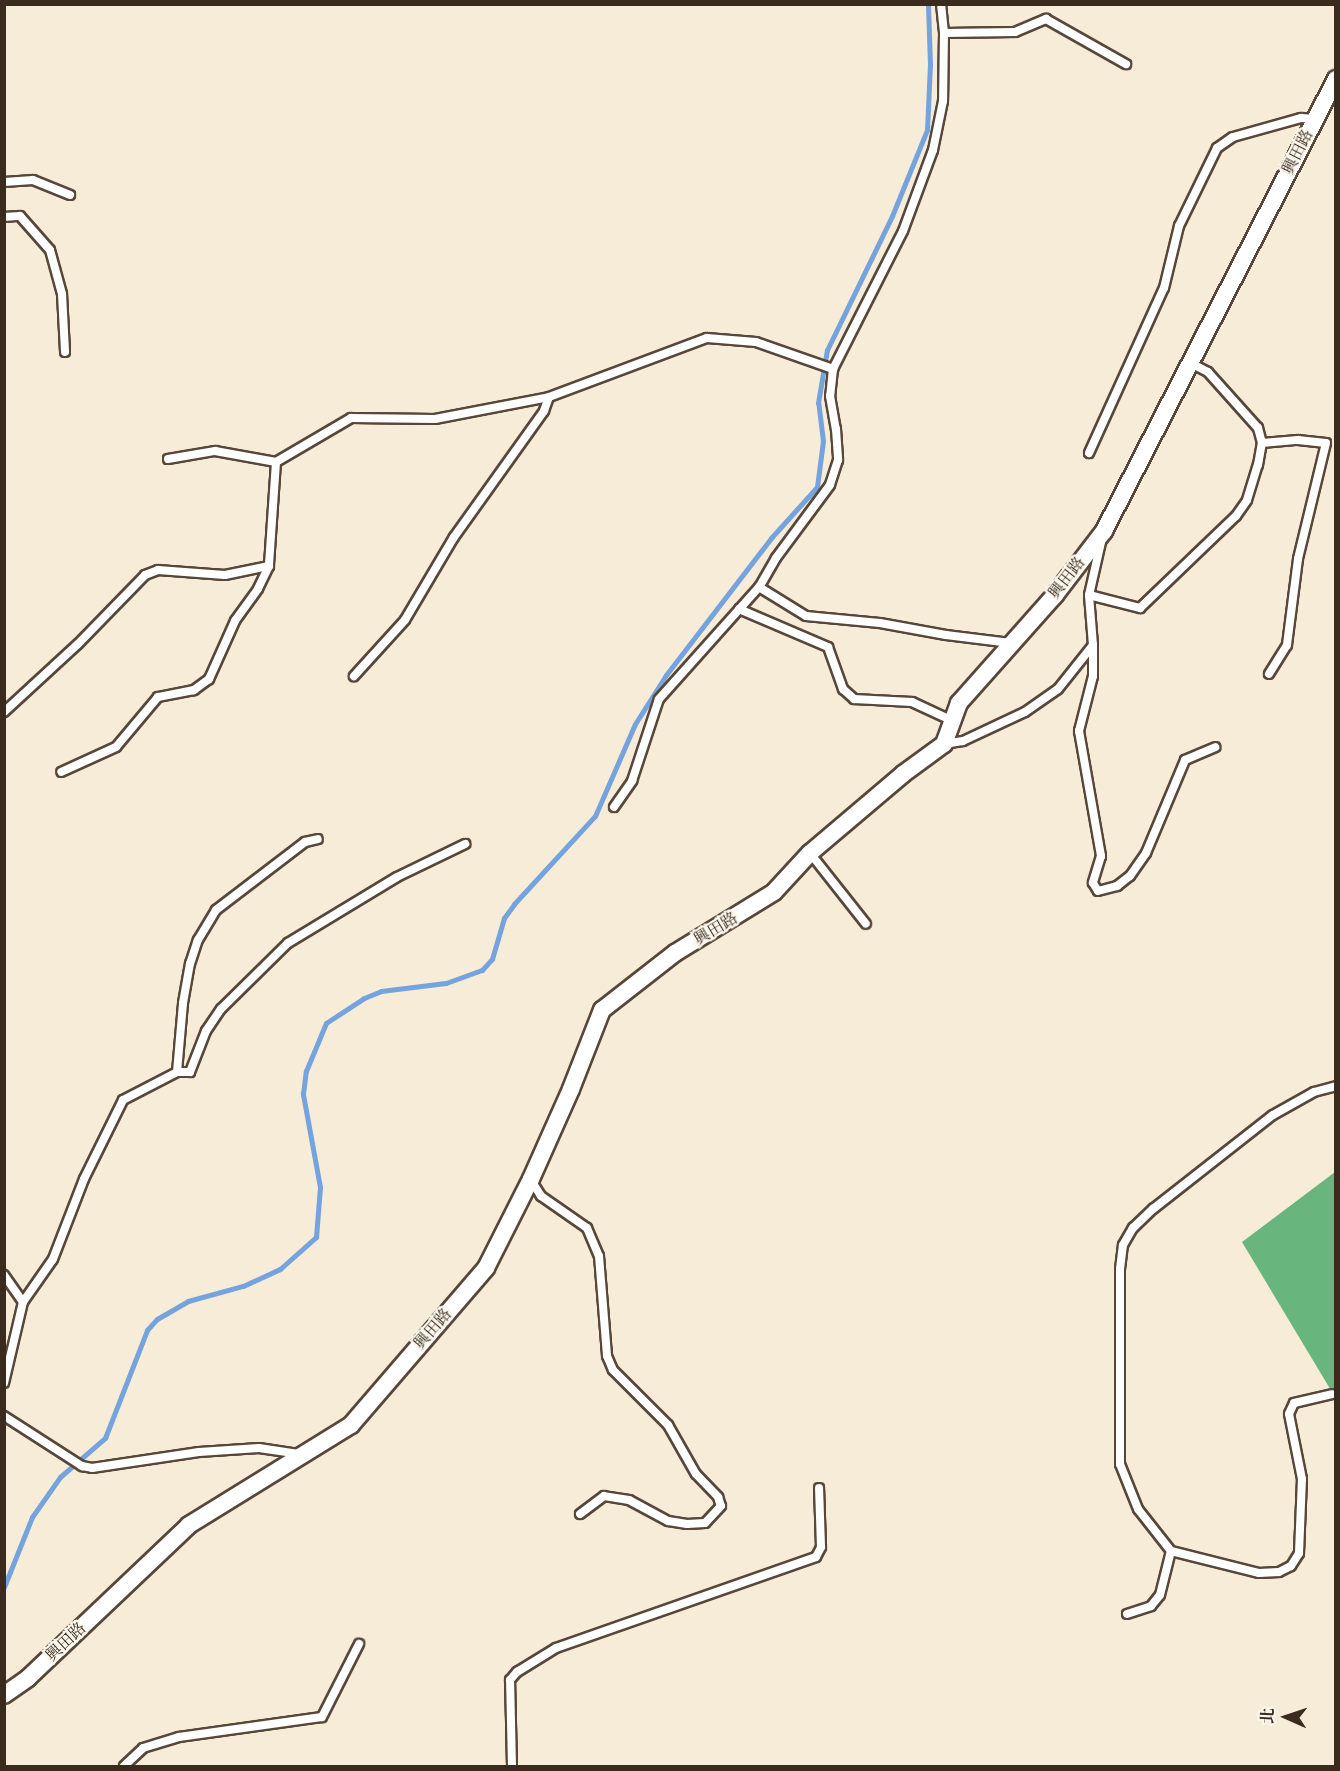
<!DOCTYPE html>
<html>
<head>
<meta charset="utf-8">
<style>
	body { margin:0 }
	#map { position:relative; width:1340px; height:1771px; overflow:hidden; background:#f7ecd8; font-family:"IM FELL French Canon","Noto Serif TC",serif }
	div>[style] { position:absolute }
	.forest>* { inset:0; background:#68b57e }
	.stream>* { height:5px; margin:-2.5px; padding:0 2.5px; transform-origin:2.5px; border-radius:2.5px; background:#74a3de }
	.roads { filter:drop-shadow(2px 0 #57473a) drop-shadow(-2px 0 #57473a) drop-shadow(0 2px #57473a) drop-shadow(0 -2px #57473a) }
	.service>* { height:8px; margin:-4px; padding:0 4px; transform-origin:4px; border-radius:4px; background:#fff }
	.minor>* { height:16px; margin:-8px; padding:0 8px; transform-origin:8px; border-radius:8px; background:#fff }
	span { translate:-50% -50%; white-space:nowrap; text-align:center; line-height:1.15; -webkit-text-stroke:4.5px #fbf7ec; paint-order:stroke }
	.street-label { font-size:16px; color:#3b2a1e }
	.frame { position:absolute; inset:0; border:6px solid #3b2a1e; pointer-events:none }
	.north { position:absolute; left:1256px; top:1687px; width:60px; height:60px; -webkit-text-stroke:4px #fbf7ec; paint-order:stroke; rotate:273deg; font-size:16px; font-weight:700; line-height:24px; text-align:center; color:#3b2a1e }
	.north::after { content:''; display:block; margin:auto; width:21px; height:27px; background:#3b2a1e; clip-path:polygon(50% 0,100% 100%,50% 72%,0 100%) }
</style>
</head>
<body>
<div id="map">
	<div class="forest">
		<i style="clip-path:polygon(1335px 1172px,1335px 1397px,1242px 1242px)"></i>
	</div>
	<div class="stream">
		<i style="left:4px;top:1587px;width:75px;rotate:-68.2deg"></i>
		<i style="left:32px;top:1517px;width:49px;rotate:-55deg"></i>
		<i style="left:60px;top:1477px;width:60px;rotate:-40.9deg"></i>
		<i style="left:105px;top:1438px;width:116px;rotate:-68.7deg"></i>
		<i style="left:147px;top:1330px;width:15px;rotate:-48deg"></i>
		<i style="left:157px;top:1319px;width:36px;rotate:-30deg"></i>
		<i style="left:188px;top:1301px;width:57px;rotate:-15.3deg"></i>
		<i style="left:243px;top:1286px;width:41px;rotate:-24.7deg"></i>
		<i style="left:280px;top:1269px;width:48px;rotate:-41.6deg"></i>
		<i style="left:316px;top:1237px;width:50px;rotate:-85.4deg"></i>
		<i style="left:320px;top:1187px;width:95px;rotate:-100.4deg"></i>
		<i style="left:303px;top:1094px;width:23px;rotate:-83deg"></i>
		<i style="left:306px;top:1071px;width:52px;rotate:-67.4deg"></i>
		<i style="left:326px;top:1023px;width:45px;rotate:-33.3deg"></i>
		<i style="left:364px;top:998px;width:18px;rotate:-22deg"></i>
		<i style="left:381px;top:991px;width:65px;rotate:-7deg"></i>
		<i style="left:446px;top:983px;width:38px;rotate:-20deg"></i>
		<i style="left:482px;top:970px;width:15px;rotate:-48deg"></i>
		<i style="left:492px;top:959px;width:43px;rotate:-73.7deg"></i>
		<i style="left:504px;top:918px;width:17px;rotate:-54deg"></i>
		<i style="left:514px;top:904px;width:120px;rotate:-47.4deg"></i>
		<i style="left:595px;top:816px;width:100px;rotate:-66.5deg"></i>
		<i style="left:635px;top:724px;width:58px;rotate:-57.7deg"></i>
		<i style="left:666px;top:675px;width:173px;rotate:-52.5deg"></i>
		<i style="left:771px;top:538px;width:69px;rotate:-48deg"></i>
		<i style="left:817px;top:487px;width:46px;rotate:-82.6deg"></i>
		<i style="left:823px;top:441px;width:38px;rotate:-97deg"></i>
		<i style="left:818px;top:403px;width:54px;rotate:-80.4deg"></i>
		<i style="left:827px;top:350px;width:149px;rotate:-64.1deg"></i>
		<i style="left:892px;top:216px;width:93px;rotate:-67.9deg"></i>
		<i style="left:927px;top:130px;width:65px;rotate:-87.4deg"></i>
		<i style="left:930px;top:65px;width:61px;rotate:-91.9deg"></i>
	</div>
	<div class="roads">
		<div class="service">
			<i style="left:941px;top:4px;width:29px;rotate:84deg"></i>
			<i style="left:944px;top:33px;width:68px;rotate:90.8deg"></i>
			<i style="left:943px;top:101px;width:50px;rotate:101.5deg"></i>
			<i style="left:933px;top:150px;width:86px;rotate:110.3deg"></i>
			<i style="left:903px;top:231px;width:155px;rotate:116.9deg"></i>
			<i style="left:833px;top:369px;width:27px;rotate:96deg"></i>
			<i style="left:830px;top:396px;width:34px;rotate:80deg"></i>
			<i style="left:836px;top:429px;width:31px;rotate:86deg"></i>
			<i style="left:838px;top:460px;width:26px;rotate:108deg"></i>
			<i style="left:830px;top:485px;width:91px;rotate:126.5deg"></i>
			<i style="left:776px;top:558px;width:34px;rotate:120deg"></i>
			<i style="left:759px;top:587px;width:55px;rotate:31.7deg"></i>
			<i style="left:806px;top:616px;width:74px;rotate:5.4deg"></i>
			<i style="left:880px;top:623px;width:67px;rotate:10.3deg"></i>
			<i style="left:946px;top:635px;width:65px;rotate:7deg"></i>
			<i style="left:944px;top:33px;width:71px;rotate:-0.8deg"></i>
			<i style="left:1015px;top:32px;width:34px;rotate:-23deg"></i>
			<i style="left:1046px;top:19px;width:92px;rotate:29.4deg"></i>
			<i style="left:4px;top:182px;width:29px;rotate:-4deg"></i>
			<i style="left:33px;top:180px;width:40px;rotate:22deg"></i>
			<i style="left:4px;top:217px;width:16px;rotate:-4deg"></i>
			<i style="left:20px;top:216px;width:45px;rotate:48.6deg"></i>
			<i style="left:50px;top:250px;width:46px;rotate:74.7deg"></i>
			<i style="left:62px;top:294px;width:58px;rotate:87deg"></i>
			<i style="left:549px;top:397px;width:169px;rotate:-20.5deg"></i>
			<i style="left:707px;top:338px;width:49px;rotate:4.7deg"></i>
			<i style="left:756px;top:342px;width:82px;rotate:19.3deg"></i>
			<i style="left:1262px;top:443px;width:36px;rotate:-5deg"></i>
			<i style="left:1298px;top:440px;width:28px;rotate:6deg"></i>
			<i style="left:1326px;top:443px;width:119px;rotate:103.6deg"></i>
			<i style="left:1298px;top:559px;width:87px;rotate:97.3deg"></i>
			<i style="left:1287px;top:645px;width:34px;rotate:122deg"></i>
			<i style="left:1089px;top:453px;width:181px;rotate:-65.6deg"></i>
			<i style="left:1164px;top:288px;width:64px;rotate:-76.4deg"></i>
			<i style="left:1179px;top:226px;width:87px;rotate:-64deg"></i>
			<i style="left:1217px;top:148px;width:19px;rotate:-35deg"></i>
			<i style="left:1233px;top:137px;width:71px;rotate:-15.6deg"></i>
			<i style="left:1301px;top:118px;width:14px;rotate:4deg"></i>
			<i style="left:168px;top:459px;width:48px;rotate:-9.7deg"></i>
			<i style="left:215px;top:451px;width:62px;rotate:10.2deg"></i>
			<i style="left:276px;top:462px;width:104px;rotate:93.9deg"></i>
			<i style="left:276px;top:462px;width:87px;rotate:-30.4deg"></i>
			<i style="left:351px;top:418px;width:84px;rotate:0.7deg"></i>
			<i style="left:435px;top:419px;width:116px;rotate:-10.9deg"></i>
			<i style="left:549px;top:397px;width:15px;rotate:110deg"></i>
			<i style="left:544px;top:411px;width:155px;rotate:125.5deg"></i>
			<i style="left:454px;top:537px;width:96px;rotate:120.6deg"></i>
			<i style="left:405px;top:620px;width:76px;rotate:132.3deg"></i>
			<i style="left:1089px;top:595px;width:53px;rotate:14.3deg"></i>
			<i style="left:1140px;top:608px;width:133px;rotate:-43.8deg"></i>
			<i style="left:1236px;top:516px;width:19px;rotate:-55deg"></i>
			<i style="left:1247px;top:500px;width:37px;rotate:-73deg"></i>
			<i style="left:1258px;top:465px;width:22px;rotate:-80deg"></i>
			<i style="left:1262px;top:443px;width:16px;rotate:-105deg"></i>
			<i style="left:1258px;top:428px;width:75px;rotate:-131.8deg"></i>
			<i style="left:1208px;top:372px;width:20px;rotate:-153deg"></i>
			<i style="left:739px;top:609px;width:97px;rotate:23.1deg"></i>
			<i style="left:828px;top:647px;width:45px;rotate:70.3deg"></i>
			<i style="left:843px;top:689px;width:15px;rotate:42deg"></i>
			<i style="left:854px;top:699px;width:58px;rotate:3deg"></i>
			<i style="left:912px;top:702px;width:43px;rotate:24.8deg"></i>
			<i style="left:1093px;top:645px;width:50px;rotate:-94.6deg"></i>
			<i style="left:1089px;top:595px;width:54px;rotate:-77.2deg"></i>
			<i style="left:4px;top:712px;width:100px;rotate:-42.6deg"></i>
			<i style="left:78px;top:644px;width:96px;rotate:-45.8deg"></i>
			<i style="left:145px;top:575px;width:14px;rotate:-21deg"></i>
			<i style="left:158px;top:570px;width:67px;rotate:4.3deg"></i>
			<i style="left:225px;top:575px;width:45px;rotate:-11.6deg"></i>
			<i style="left:269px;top:566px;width:25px;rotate:116deg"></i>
			<i style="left:258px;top:589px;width:39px;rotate:126deg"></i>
			<i style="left:235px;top:621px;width:64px;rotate:114.1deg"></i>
			<i style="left:209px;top:679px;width:19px;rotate:144deg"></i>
			<i style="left:194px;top:690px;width:37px;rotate:169deg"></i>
			<i style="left:158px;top:697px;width:65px;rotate:130deg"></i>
			<i style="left:116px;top:747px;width:60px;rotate:155.6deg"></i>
			<i style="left:944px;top:744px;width:19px;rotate:-9deg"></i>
			<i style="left:963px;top:741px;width:68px;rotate:-25.1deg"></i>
			<i style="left:1025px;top:712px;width:40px;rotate:-34.9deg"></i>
			<i style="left:1058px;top:689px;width:56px;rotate:-51.5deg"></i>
			<i style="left:1093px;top:645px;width:31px;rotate:90deg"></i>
			<i style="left:1093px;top:676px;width:57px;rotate:104.3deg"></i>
			<i style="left:1079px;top:731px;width:127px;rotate:80deg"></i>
			<i style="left:1101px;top:856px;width:28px;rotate:107deg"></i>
			<i style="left:1093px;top:883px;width:9px;rotate:58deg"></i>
			<i style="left:1098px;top:891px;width:20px;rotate:-15deg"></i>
			<i style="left:1117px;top:886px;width:16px;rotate:-38deg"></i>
			<i style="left:1130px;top:876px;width:28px;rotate:-55deg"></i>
			<i style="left:1146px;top:853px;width:101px;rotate:-67.2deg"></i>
			<i style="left:1185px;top:760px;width:33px;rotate:-23deg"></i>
			<i style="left:614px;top:807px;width:32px;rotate:-55deg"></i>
			<i style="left:632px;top:781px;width:86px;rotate:-71.8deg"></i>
			<i style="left:659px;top:699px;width:150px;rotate:-48.2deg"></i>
			<i style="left:810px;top:853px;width:90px;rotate:51.7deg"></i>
			<i style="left:177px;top:1072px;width:13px"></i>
			<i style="left:190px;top:1072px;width:44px;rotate:-68.7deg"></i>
			<i style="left:206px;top:1031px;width:27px;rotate:-56deg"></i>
			<i style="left:221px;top:1009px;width:94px;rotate:-44.6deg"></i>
			<i style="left:288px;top:943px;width:127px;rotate:-31.2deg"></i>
			<i style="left:397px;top:877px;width:76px;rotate:-25.9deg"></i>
			<i style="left:531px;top:1180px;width:19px;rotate:58deg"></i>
			<i style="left:541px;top:1196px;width:56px;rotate:34.8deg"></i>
			<i style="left:587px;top:1228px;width:30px;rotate:67deg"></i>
			<i style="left:599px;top:1256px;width:100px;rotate:85.4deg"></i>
			<i style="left:607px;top:1356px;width:15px;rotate:67deg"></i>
			<i style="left:613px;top:1370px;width:78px;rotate:45deg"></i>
			<i style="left:668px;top:1425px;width:56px;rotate:60.3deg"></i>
			<i style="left:696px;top:1474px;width:32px;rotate:46deg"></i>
			<i style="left:718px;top:1497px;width:9px;rotate:72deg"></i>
			<i style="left:721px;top:1506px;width:23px;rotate:133deg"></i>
			<i style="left:705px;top:1523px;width:18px;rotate:177deg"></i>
			<i style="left:687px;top:1524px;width:19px;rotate:-171deg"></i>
			<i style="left:668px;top:1521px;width:44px;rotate:-151.7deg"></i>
			<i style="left:629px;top:1500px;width:25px;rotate:-171deg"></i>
			<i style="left:604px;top:1496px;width:30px;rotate:143deg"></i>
			<i style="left:4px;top:1275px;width:33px;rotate:55deg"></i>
			<i style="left:23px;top:1302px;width:83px;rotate:103.2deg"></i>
			<i style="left:23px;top:1302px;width:52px;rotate:-55.1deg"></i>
			<i style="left:53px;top:1259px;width:86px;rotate:-68.8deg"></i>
			<i style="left:84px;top:1179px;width:88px;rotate:-63.7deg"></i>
			<i style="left:123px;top:1100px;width:61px;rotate:-27.4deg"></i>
			<i style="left:177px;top:1072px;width:69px;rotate:-85deg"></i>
			<i style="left:183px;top:1003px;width:40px;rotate:-80deg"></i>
			<i style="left:190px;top:964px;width:25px;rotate:-72deg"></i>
			<i style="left:198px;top:940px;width:35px;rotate:-59deg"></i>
			<i style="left:216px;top:910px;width:112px;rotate:-37.4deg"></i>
			<i style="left:305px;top:842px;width:13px;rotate:-13deg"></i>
			<i style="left:4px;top:1416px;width:93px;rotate:32.7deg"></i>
			<i style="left:82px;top:1466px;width:10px;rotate:11deg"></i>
			<i style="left:92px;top:1468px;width:108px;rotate:-8.5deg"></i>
			<i style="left:199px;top:1452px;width:60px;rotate:-3.8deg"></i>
			<i style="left:259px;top:1448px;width:40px;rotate:8.5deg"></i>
			<i style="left:1171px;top:1551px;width:91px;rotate:14deg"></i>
			<i style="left:1259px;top:1573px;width:20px;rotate:-3deg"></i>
			<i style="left:1279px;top:1572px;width:13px;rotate:-27deg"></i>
			<i style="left:1291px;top:1566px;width:15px;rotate:-58deg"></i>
			<i style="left:1299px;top:1553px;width:74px;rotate:-87.7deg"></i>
			<i style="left:1302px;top:1479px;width:66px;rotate:-101.3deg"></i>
			<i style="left:1289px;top:1414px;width:12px;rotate:-66deg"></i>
			<i style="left:1294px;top:1403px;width:39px;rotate:-13deg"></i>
			<i style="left:1127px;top:1614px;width:25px;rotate:-18deg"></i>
			<i style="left:1151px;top:1606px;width:14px;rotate:-51deg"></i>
			<i style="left:1160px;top:1595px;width:45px;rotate:-76deg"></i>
			<i style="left:1171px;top:1551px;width:53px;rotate:-128.2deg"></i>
			<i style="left:1138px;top:1509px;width:48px;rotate:-111.8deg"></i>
			<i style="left:1120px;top:1464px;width:195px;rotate:-90deg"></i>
			<i style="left:1120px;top:1269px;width:24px;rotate:-83deg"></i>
			<i style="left:1123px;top:1245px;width:20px;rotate:-60deg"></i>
			<i style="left:1133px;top:1228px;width:28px;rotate:-44deg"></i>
			<i style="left:1153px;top:1209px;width:152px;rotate:-38.1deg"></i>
			<i style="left:1273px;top:1115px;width:47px;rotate:-29.3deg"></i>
			<i style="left:1314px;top:1092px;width:23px;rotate:-15deg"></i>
			<i style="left:124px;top:1766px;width:26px;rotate:-43deg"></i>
			<i style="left:143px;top:1748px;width:38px;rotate:-17deg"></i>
			<i style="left:179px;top:1737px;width:144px;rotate:-8deg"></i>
			<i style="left:322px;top:1717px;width:82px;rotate:-63.1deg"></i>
			<i style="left:512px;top:1766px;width:86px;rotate:-91.3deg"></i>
			<i style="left:510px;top:1680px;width:11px;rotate:-49deg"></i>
			<i style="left:517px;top:1672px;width:46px;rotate:-31.6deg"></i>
			<i style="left:556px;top:1648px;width:275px;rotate:-19.3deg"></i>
			<i style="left:816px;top:1557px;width:11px;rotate:-63deg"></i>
			<i style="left:821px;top:1547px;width:59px;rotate:-91.9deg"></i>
		</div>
		<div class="minor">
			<i style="left:4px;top:1695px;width:29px;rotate:-35deg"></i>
			<i style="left:28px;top:1678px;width:222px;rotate:-43.5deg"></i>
			<i style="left:189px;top:1525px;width:190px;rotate:-31.7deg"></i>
			<i style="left:351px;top:1425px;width:207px;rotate:-49.3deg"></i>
			<i style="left:486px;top:1268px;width:100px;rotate:-63.2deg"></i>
			<i style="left:531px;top:1179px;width:98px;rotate:-66deg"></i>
			<i style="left:571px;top:1089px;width:85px;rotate:-68.6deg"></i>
			<i style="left:602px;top:1010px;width:93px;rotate:-38deg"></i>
			<i style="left:675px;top:953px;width:116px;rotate:-31.6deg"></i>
			<i style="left:774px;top:892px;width:53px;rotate:-47.3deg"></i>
			<i style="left:810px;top:853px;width:122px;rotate:-40.3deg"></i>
			<i style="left:903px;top:774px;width:51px;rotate:-36.2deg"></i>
			<i style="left:944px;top:744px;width:44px;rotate:-69.9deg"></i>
			<i style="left:959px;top:703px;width:144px;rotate:-48.4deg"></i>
			<i style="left:1055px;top:595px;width:81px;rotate:-52.6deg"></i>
			<i style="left:1104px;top:531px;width:508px;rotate:-62.83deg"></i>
		</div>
	</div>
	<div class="street-label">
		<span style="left:1298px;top:152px;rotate:-63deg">興田路</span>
		<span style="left:1067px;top:578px;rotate:-52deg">興田路</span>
		<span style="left:716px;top:929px;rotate:-31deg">興田路</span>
		<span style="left:433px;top:1329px;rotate:-49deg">興田路</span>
		<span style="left:66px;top:1642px;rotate:-43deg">興田路</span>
	</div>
	<div class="frame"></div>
	<div class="north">北</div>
</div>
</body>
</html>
